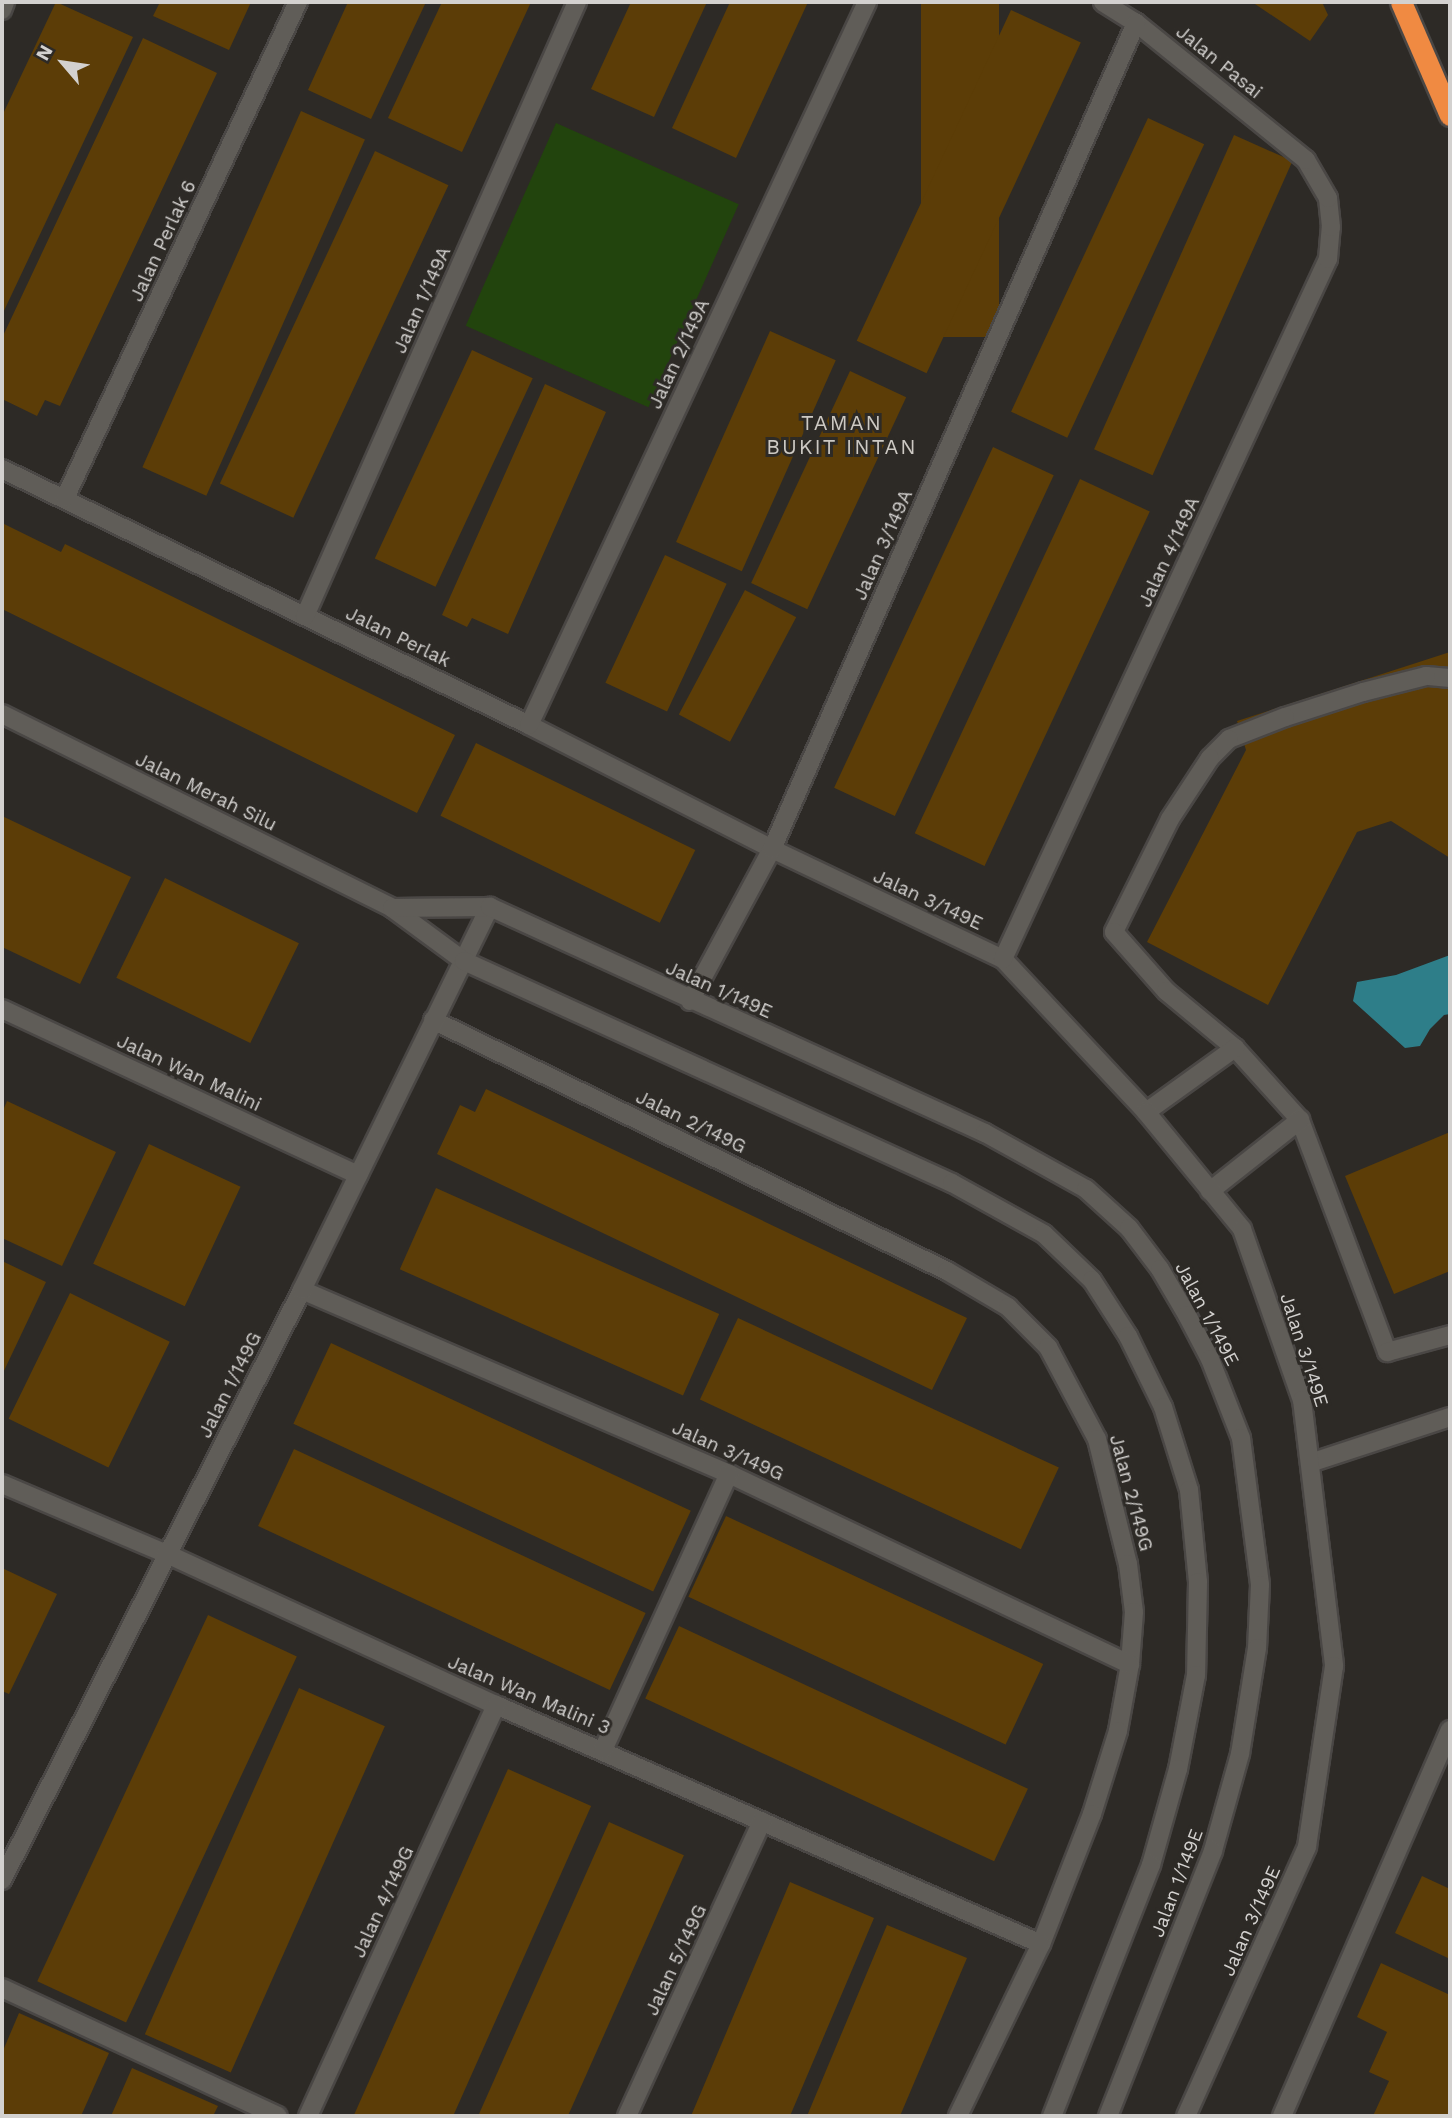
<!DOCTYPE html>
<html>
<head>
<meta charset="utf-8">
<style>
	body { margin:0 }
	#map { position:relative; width:1452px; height:2118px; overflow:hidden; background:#2d2a26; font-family:"Work Sans",sans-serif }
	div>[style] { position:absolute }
	.green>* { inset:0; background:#22440d; transform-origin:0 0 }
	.water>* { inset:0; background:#2e7e89 }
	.building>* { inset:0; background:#5c3d07; transform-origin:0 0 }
	.roads { filter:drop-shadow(2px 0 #4a4745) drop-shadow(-2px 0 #4a4745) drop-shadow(0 2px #4a4745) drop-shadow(0 -2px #4a4745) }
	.service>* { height:18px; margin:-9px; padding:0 9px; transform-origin:9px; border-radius:9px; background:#605d58 }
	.minor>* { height:18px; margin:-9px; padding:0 9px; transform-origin:9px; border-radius:9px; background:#605d58 }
	.tertiary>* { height:18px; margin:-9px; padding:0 9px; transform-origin:9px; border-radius:9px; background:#605d58 }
	.motorway>* { height:21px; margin:-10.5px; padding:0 10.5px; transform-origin:10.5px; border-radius:10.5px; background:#f08a42 }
	span { translate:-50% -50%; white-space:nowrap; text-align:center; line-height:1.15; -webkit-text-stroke:6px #2d2a26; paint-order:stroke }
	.street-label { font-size:19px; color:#d3d1cf }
	.neighbourhood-label { font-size:21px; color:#cdc9c3; letter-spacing:2px }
	.frame { position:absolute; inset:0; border:4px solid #d3d1cf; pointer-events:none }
	.north { position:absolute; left:28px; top:28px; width:70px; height:70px; -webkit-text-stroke:5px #2d2a26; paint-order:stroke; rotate:299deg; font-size:19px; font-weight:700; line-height:28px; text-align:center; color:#d3d1cf }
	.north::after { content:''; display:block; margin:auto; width:24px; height:32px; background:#d3d1cf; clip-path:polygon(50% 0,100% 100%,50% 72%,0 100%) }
</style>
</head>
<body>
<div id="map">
	<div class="green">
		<i style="left:556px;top:123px;width:200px;height:222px;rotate:24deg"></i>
	</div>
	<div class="water">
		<i style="clip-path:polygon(1450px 955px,1450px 1014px,1444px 1015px,1430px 1029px,1420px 1046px,1405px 1048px,1353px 1001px,1357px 982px,1396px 975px)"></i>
	</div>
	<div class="building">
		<i style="clip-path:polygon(56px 2px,133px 37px,2px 315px,2px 116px)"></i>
		<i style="clip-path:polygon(160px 2px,251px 2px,229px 50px,153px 16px)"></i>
		<i style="clip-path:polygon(348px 2px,426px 2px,371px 119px,308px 90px)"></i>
		<i style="clip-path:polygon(442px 2px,531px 2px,462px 152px,388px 118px)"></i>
		<i style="clip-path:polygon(631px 2px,707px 2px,654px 117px,591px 89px)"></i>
		<i style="clip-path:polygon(730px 2px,808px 2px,736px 158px,672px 128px)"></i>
		<i style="left:921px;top:2px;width:78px;height:335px"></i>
		<i style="clip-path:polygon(1252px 2px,1322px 2px,1328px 15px,1310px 41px)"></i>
		<i style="left:1011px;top:10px;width:77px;height:365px;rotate:25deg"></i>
		<i style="clip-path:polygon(143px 38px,217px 73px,60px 406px,45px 400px,37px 416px,2px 399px,2px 338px)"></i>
		<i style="left:301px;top:111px;width:70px;height:390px;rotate:24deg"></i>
		<i style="left:1148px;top:118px;width:62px;height:324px;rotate:25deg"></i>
		<i style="left:1234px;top:135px;width:64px;height:344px;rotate:24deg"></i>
		<i style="left:375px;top:151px;width:81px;height:367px;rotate:25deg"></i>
		<i style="left:770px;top:331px;width:72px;height:231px;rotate:24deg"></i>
		<i style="left:472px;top:350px;width:67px;height:230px;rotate:25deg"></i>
		<i style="left:850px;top:371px;width:62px;height:234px;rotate:25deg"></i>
		<i style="clip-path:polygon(545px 384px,606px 412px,508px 634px,472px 618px,467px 627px,442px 615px)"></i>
		<i style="left:993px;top:447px;width:67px;height:376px;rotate:25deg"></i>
		<i style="left:1080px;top:479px;width:77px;height:391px;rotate:25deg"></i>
		<i style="clip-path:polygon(2px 523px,61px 552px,65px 544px,455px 735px,417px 813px,2px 609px)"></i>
		<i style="left:665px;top:555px;width:68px;height:141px;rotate:25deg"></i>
		<i style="left:745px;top:590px;width:58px;height:141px;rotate:28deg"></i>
		<i style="clip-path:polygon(1450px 652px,1450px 858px,1391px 821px,1357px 832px,1268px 1005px,1147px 942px,1246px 750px,1237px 721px)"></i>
		<i style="left:476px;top:743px;width:244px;height:81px;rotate:26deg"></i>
		<i style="clip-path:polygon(2px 816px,131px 877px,80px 984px,2px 947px)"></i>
		<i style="left:165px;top:878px;width:149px;height:111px;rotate:26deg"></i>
		<i style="clip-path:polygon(486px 1089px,967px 1318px,932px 1390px,437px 1154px,460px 1105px,475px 1112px)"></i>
		<i style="clip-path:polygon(7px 1101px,116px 1152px,62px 1266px,2px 1238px,2px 1113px)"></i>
		<i style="clip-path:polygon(1450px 1132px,1450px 1271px,1394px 1294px,1345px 1176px)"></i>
		<i style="left:149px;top:1144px;width:101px;height:132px;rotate:25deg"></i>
		<i style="left:436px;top:1188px;width:310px;height:89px;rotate:24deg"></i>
		<i style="clip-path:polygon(2px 1261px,46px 1282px,2px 1375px)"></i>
		<i style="left:70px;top:1293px;width:111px;height:140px;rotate:26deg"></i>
		<i style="left:738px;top:1318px;width:354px;height:90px;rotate:25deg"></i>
		<i style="left:331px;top:1343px;width:397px;height:89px;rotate:25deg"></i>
		<i style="left:294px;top:1449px;width:388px;height:85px;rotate:25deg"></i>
		<i style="left:726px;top:1516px;width:350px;height:89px;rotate:25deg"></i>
		<i style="clip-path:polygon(2px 1568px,57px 1594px,9px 1694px,2px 1691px)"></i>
		<i style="left:208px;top:1615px;width:98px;height:404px;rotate:25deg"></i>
		<i style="left:679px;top:1626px;width:385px;height:80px;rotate:25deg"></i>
		<i style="left:299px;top:1688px;width:94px;height:379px;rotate:24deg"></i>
		<i style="left:508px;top:1769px;width:91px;height:380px;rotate:24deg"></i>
		<i style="left:609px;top:1822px;width:82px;height:321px;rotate:24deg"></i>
		<i style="clip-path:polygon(1422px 1876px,1450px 1889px,1450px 1959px,1395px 1933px)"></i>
		<i style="clip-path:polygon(790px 1882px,874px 1918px,790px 2116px,691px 2116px)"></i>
		<i style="clip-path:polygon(887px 1925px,967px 1958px,900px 2116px,807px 2116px)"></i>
		<i style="clip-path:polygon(1381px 1963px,1450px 1995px,1450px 2116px,1373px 2116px,1389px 2081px,1369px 2072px,1387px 2032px,1357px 2017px)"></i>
		<i style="clip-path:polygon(19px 2013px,109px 2053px,81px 2116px,2px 2116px,2px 2053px)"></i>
		<i style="clip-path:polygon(132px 2068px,218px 2106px,213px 2116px,111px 2116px)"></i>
	</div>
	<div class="roads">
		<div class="service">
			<i style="left:1450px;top:678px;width:24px;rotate:-175deg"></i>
			<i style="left:1426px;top:676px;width:65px;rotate:165.7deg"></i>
			<i style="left:1363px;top:692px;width:82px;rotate:162.2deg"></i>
			<i style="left:1285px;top:717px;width:60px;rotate:158.6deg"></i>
			<i style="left:1229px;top:739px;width:27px;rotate:135deg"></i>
			<i style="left:1210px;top:758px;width:73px;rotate:123.3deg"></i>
			<i style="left:1170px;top:819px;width:126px;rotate:116.4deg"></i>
			<i style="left:1114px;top:932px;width:79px;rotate:48.6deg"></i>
			<i style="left:1166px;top:991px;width:89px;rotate:39.6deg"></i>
			<i style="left:1235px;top:1048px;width:97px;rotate:47.9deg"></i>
			<i style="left:1300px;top:1120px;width:248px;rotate:69.4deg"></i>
			<i style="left:1387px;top:1352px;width:65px;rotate:-15.1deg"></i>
			<i style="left:1146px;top:1112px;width:110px;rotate:-35.7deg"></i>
			<i style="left:1210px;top:1191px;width:115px;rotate:-38.3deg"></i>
			<i style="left:1310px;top:1463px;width:147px;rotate:-18.2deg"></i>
			<i style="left:2px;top:1988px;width:304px;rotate:24.9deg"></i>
			<i style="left:1282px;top:2116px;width:421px;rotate:-66.5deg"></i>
		</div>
		<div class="minor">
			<i style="left:2px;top:10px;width:9px;rotate:-69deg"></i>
			<i style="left:2px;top:469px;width:586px;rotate:25.91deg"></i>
			<i style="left:529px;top:725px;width:273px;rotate:27deg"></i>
			<i style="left:772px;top:849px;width:256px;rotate:25.5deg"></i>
			<i style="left:1003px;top:959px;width:209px;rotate:46.9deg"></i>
			<i style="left:1146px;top:1112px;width:151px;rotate:50.6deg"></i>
			<i style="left:1242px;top:1229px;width:181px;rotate:70.7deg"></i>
			<i style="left:1302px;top:1400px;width:268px;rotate:83.1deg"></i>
			<i style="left:1334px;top:1666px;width:183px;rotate:98.5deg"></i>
			<i style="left:1307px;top:1847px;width:295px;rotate:114.2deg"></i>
			<i style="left:65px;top:498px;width:548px;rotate:-64.84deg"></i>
			<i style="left:305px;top:616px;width:672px;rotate:-66.11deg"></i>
			<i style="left:529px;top:725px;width:798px;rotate:-64.94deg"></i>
			<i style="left:1003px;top:959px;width:772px;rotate:-65.1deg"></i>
			<i style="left:1328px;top:259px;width:32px;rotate:-85deg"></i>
			<i style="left:1331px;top:227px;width:29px;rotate:-96deg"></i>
			<i style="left:1328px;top:198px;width:44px;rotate:-120.1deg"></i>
			<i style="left:1306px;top:160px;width:218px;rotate:-141.1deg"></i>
			<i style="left:1136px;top:23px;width:39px;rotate:-148deg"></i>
			<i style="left:690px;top:1001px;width:173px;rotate:-61.7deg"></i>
			<i style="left:772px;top:849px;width:903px;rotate:-66.22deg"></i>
			<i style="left:2px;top:1009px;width:393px;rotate:25deg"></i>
			<i style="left:433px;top:1020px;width:572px;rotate:26.03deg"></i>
			<i style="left:947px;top:1271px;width:71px;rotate:30.5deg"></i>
			<i style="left:1008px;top:1307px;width:57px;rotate:45deg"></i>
			<i style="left:1048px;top:1347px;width:104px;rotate:62deg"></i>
			<i style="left:1097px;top:1439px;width:129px;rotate:76.1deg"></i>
			<i style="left:1128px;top:1564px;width:48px;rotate:82.9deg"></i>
			<i style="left:1134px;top:1612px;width:52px;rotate:94.4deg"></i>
			<i style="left:1130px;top:1664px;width:68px;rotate:100.2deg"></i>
			<i style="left:1118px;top:1731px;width:87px;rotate:107.4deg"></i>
			<i style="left:1092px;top:1814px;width:140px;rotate:111.4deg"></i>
			<i style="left:1041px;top:1944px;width:191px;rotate:115.8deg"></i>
			<i style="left:302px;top:1290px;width:465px;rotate:23.3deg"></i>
			<i style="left:729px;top:1474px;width:444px;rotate:25.4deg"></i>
			<i style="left:2px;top:1484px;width:179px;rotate:23deg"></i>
			<i style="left:167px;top:1554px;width:362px;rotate:24.7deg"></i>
			<i style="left:496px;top:1705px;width:595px;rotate:23.68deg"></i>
			<i style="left:603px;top:1750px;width:303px;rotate:-65.5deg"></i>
			<i style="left:2px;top:1880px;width:662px;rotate:-63.05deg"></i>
			<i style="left:302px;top:1290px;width:427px;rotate:-63.9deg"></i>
			<i style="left:308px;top:2116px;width:452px;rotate:-65.4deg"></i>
			<i style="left:627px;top:2116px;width:324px;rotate:-65.4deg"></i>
		</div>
		<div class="tertiary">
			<i style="left:2px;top:714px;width:436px;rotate:26.4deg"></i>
			<i style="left:392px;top:908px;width:89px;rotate:36.4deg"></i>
			<i style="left:464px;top:961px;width:536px;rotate:24.46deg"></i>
			<i style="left:952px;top:1183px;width:105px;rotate:29deg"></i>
			<i style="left:1044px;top:1234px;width:66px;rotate:43.8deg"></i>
			<i style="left:1092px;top:1280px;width:67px;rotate:57.3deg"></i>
			<i style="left:1128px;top:1336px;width:79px;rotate:63.8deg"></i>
			<i style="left:1163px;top:1407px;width:87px;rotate:72.6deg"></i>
			<i style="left:1189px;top:1490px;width:92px;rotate:84.4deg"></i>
			<i style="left:1198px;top:1582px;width:93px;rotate:91.2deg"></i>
			<i style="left:1196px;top:1675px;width:96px;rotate:100.8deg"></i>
			<i style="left:1178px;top:1769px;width:100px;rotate:105.7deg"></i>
			<i style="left:1151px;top:1865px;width:270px;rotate:111.5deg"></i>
			<i style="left:392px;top:908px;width:98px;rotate:-0.6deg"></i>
			<i style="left:490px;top:907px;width:544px;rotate:24.54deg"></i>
			<i style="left:985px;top:1133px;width:115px;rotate:29deg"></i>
			<i style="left:1086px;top:1189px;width:58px;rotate:42.2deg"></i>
			<i style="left:1129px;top:1228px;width:51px;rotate:52.9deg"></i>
			<i style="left:1160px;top:1269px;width:53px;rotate:59.6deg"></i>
			<i style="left:1187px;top:1315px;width:50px;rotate:62.4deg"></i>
			<i style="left:1210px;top:1359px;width:85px;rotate:68.6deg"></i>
			<i style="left:1241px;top:1438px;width:148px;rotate:82.6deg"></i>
			<i style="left:1260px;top:1585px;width:63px;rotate:92.7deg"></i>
			<i style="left:1257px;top:1648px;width:107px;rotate:99.1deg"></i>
			<i style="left:1240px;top:1754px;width:101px;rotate:105.6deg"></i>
			<i style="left:1213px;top:1851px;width:285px;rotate:111.6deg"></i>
		</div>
		<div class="motorway">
			<i style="left:1401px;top:2px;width:123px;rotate:66.6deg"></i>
		</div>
	</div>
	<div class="street-label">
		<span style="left:1219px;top:62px;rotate:39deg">Jalan Pasai</span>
		<span style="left:163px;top:241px;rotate:-65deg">Jalan Perlak 6</span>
		<span style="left:422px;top:300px;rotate:-66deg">Jalan 1/149A</span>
		<span style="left:679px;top:354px;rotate:-65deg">Jalan 2/149A</span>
		<span style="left:883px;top:545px;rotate:-66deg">Jalan 3/149A</span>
		<span style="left:1169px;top:552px;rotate:-65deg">Jalan 4/149A</span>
		<span style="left:398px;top:637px;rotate:26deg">Jalan Perlak</span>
		<span style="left:206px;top:792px;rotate:26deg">Jalan Merah Silu</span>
		<span style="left:928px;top:900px;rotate:25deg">Jalan 3/149E</span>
		<span style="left:719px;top:990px;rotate:24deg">Jalan 1/149E</span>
		<span style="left:189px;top:1073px;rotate:25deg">Jalan Wan Malini</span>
		<span style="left:691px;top:1122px;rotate:26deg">Jalan 2/149G</span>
		<span style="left:1207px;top:1314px;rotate:62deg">Jalan 1/149E</span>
		<span style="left:1304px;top:1350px;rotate:72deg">Jalan 3/149E</span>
		<span style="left:230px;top:1385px;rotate:-63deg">Jalan 1/149G</span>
		<span style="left:728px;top:1451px;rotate:24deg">Jalan 3/149G</span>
		<span style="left:1131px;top:1493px;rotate:75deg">Jalan 2/149G</span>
		<span style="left:529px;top:1695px;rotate:23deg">Jalan Wan Malini 3</span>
		<span style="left:1177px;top:1883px;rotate:-69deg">Jalan 1/149E</span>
		<span style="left:383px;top:1902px;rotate:-65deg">Jalan 4/149G</span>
		<span style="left:1251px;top:1921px;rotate:-66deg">Jalan 3/149E</span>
		<span style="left:676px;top:1960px;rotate:-65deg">Jalan 5/149G</span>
	</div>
	<div class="neighbourhood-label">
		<span style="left:842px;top:435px">TAMAN<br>BUKIT INTAN</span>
	</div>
	<div class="frame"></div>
	<div class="north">N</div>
</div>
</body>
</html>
